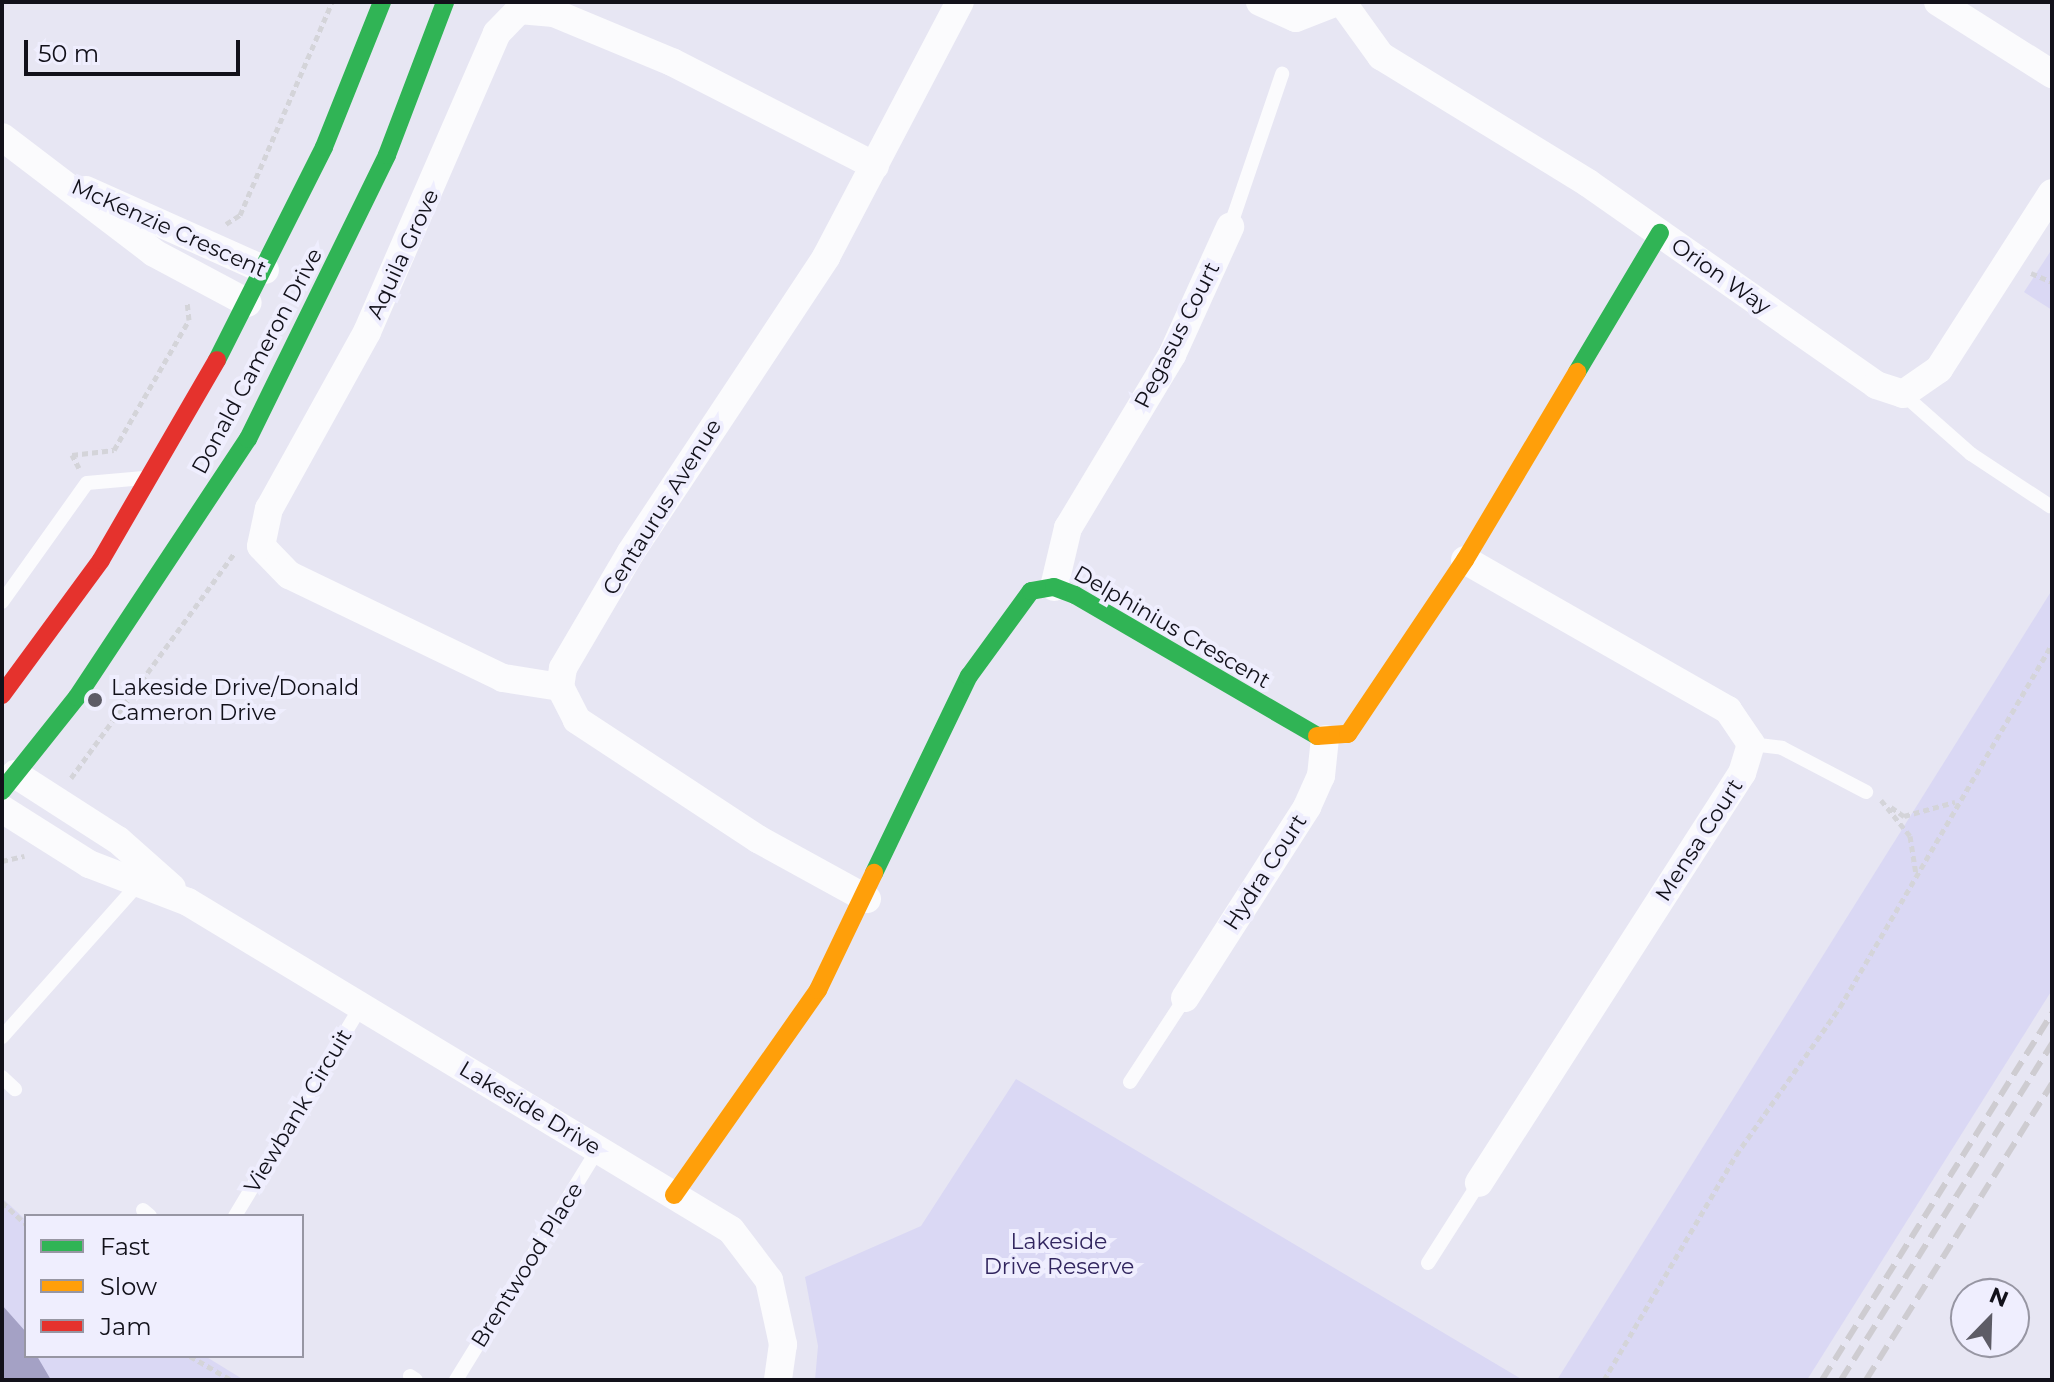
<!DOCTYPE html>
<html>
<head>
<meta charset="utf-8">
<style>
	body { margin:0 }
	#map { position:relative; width:2054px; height:1382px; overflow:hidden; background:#e7e6f3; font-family:Montserrat,sans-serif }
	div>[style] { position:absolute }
	.green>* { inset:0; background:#dad8f4 }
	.water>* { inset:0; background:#a4a1c5 }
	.path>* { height:5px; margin-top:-2.5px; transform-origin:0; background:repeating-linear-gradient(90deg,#d4d4d9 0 6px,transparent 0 10px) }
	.lane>* { height:14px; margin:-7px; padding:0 7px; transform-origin:7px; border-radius:7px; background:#fbfbfd }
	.street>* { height:28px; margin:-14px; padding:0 14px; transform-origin:14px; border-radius:14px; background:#fbfbfd }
	.fast>* { height:18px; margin:-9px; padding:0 9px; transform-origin:9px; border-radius:9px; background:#30b455 }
	.slow>* { height:18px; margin:-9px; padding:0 9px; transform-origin:9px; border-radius:9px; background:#ff9f0a }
	.jam>* { height:18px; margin:-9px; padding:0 9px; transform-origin:9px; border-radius:9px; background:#e5322d }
	.rail>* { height:6px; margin-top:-3px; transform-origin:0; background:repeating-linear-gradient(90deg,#ceccd1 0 16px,transparent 0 24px) }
	.dots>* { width:22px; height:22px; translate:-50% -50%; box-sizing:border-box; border:4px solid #efeefe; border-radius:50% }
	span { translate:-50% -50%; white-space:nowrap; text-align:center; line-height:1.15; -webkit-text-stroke:8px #efeefe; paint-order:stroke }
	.street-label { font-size:22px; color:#12111a }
	.poi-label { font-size:22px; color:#12111a }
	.left { translate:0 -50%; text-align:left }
	.park-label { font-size:22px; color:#32265f }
	.frame { position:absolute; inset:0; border:4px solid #12111a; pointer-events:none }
	.legend { position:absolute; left:24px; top:1214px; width:280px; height:144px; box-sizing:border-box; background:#efeefe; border:2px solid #9796a3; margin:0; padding:10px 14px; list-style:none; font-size:24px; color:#12111a }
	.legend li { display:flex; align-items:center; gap:16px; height:40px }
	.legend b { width:40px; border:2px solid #9796a3 }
	.north { position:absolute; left:1950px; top:1278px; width:80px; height:80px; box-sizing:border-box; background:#efeefe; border:2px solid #9796a3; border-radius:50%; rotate:23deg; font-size:22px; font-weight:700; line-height:32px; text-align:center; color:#12111a }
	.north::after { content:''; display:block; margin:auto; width:28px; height:36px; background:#5d5c66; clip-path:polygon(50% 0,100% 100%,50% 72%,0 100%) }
	.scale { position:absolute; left:24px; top:40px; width:216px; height:36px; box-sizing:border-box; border:4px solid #12111a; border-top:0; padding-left:10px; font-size:24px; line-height:28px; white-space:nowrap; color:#12111a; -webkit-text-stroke:6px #efeefe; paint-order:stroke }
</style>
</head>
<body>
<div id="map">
	<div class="green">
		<i style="clip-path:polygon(2052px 249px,2052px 310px,2024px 292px)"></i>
		<i style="clip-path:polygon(2052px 590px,2052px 990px,1807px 1380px,1557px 1380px)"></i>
		<i style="clip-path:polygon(1016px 1079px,1523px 1380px,815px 1380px,818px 1346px,805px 1277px,921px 1226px)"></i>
		<i style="clip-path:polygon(2px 1198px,26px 1220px,26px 1356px,205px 1356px,244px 1380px,2px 1380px)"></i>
	</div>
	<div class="water">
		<i style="clip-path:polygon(2px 1305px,26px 1332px,26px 1356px,37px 1356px,51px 1380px,2px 1380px)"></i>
	</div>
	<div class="path">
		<i style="left:226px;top:224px;width:17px;rotate:-33deg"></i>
		<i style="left:240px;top:215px;width:232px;rotate:-66.6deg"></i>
		<i style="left:2031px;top:273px;width:23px;rotate:23deg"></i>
		<i style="left:79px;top:468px;width:15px;rotate:-118deg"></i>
		<i style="left:72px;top:455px;width:42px;rotate:-6.8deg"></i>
		<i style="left:114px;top:450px;width:150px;rotate:-60deg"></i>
		<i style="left:189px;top:320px;width:18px;rotate:-96deg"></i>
		<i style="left:71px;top:778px;width:279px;rotate:-54deg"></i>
		<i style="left:1881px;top:800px;width:46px;rotate:51.1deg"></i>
		<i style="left:1910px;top:836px;width:39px;rotate:81deg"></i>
		<i style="left:1891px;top:807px;width:16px;rotate:35deg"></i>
		<i style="left:1904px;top:816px;width:53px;rotate:-15.4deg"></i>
		<i style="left:2px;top:861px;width:23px;rotate:-13deg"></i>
		<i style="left:2px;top:1202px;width:33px;rotate:43deg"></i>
		<i style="left:190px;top:1356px;width:48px;rotate:30.3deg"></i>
		<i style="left:1604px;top:1380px;width:261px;rotate:-59.6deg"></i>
		<i style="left:1736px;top:1155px;width:181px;rotate:-54.9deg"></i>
		<i style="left:1840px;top:1007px;width:420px;rotate:-59.7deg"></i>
	</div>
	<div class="lane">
		<i style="left:1230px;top:227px;width:162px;rotate:-71.2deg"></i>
		<i style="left:1903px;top:394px;width:91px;rotate:41.4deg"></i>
		<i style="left:1971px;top:454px;width:95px;rotate:33.4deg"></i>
		<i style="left:2px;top:602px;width:146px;rotate:-54.5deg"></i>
		<i style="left:87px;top:483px;width:57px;rotate:-5deg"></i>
		<i style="left:1751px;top:744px;width:31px;rotate:7deg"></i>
		<i style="left:1782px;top:748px;width:95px;rotate:27.6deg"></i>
		<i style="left:2px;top:1037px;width:208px;rotate:-48.3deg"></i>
		<i style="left:2px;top:1077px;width:18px;rotate:43deg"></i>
		<i style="left:1130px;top:1082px;width:100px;rotate:-56.8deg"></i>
		<i style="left:143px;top:1210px;width:9px;rotate:41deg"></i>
		<i style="left:235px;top:1216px;width:245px;rotate:-59deg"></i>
		<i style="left:1428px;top:1263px;width:95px;rotate:-57.5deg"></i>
		<i style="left:410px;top:1376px;width:7px;rotate:34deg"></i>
		<i style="left:456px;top:1380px;width:271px;rotate:-58.4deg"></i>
	</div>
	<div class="street">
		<i style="left:1260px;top:2px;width:39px;rotate:24deg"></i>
		<i style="left:1296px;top:18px;width:44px;rotate:-21.3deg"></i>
		<i style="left:1342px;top:2px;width:67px;rotate:54.2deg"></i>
		<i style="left:1381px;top:56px;width:243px;rotate:31.5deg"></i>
		<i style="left:1588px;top:183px;width:352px;rotate:35deg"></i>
		<i style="left:1876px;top:385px;width:28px;rotate:18deg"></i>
		<i style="left:1903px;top:394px;width:44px;rotate:-34.8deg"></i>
		<i style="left:1939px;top:369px;width:209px;rotate:-57.3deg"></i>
		<i style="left:1938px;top:2px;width:135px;rotate:32.3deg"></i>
		<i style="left:2px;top:137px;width:191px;rotate:37.3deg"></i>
		<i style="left:154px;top:253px;width:106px;rotate:28deg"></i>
		<i style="left:86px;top:190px;width:196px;rotate:24.1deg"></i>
		<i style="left:1465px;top:560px;width:303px;rotate:29.7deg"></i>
		<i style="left:1728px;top:710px;width:41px;rotate:55.9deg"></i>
		<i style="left:1751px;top:744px;width:30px;rotate:107deg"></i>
		<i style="left:1742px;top:773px;width:487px;rotate:122.7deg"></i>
		<i style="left:1054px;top:587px;width:61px;rotate:-76.7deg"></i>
		<i style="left:1068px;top:528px;width:202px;rotate:-59deg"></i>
		<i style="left:1172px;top:355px;width:141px;rotate:-65.6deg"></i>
		<i style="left:560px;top:687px;width:58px;rotate:-171deg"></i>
		<i style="left:503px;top:678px;width:237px;rotate:-154.3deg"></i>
		<i style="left:289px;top:575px;width:40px;rotate:-134deg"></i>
		<i style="left:261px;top:546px;width:38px;rotate:-78deg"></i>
		<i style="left:269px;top:509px;width:202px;rotate:-61deg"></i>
		<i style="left:367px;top:332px;width:326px;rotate:-66.5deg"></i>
		<i style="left:497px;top:33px;width:32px;rotate:-46deg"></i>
		<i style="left:519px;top:10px;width:35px;rotate:5deg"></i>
		<i style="left:554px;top:13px;width:128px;rotate:22.6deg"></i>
		<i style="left:672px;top:62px;width:228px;rotate:27.1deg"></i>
		<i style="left:15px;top:774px;width:122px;rotate:32.7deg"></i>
		<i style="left:118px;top:840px;width:72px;rotate:41.6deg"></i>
		<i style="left:2px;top:809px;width:103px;rotate:32.3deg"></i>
		<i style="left:89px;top:864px;width:106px;rotate:21deg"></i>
		<i style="left:188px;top:902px;width:634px;rotate:31.13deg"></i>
		<i style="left:731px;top:1230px;width:63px;rotate:52.8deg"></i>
		<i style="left:769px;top:1280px;width:66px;rotate:77.7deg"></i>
		<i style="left:783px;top:1344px;width:36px;rotate:98deg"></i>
		<i style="left:867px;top:899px;width:124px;rotate:-151.2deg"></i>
		<i style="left:758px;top:839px;width:217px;rotate:-146.7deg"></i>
		<i style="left:577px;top:720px;width:37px;rotate:-117deg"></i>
		<i style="left:560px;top:687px;width:19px;rotate:-81deg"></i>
		<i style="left:563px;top:668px;width:134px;rotate:-59.6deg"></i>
		<i style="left:631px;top:552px;width:354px;rotate:-56.5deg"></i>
		<i style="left:826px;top:257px;width:288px;rotate:-62.3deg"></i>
		<i style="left:1185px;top:998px;width:227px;rotate:-57.4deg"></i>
		<i style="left:1307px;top:807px;width:34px;rotate:-66deg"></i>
		<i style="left:1321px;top:776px;width:37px;rotate:-84deg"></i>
	</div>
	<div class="fast">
		<i style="left:217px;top:360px;width:238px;rotate:-63.3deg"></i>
		<i style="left:324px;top:147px;width:156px;rotate:-68.2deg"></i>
		<i style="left:1577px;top:372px;width:162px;rotate:-59.2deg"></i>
		<i style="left:2px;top:791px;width:120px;rotate:-51.4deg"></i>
		<i style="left:77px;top:697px;width:310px;rotate:-56.5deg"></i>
		<i style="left:248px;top:439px;width:316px;rotate:-63.9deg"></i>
		<i style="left:387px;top:155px;width:164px;rotate:-69.2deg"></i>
		<i style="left:874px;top:873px;width:219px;rotate:-64.3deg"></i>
		<i style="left:969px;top:676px;width:105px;rotate:-53.9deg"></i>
		<i style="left:1031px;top:591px;width:23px;rotate:-10deg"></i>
		<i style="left:1054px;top:587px;width:22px;rotate:21deg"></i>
		<i style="left:1075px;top:595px;width:280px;rotate:30.2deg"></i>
	</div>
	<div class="slow">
		<i style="left:1317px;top:736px;width:31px;rotate:-4deg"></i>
		<i style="left:1348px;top:734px;width:210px;rotate:-56.1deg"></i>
		<i style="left:1465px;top:560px;width:219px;rotate:-59.2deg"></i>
		<i style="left:674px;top:1195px;width:251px;rotate:-54.9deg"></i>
		<i style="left:818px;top:990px;width:130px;rotate:-64.4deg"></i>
	</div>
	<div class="jam">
		<i style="left:2px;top:695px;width:167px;rotate:-53.7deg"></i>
		<i style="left:101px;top:560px;width:231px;rotate:-59.9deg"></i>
	</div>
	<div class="rail">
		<i style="left:1822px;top:1380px;width:433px;rotate:-57.9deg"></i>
		<i style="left:1841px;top:1380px;width:398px;rotate:-57.9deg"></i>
		<i style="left:1866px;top:1380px;width:350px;rotate:-57.9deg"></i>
	</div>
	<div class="dots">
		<i style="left:95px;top:700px;background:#5d5c66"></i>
	</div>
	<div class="street-label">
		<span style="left:169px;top:228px;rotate:24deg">McKenzie Crescent</span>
		<span style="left:403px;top:254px;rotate:-65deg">Aquila Grove</span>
		<span style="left:1721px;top:276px;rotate:35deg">Orion Way</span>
		<span style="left:1177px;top:335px;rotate:-63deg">Pegasus Court</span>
		<span style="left:257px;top:361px;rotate:-62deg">Donald Cameron Drive</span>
		<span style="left:662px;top:507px;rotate:-58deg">Centaurus Avenue</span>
		<span style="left:1172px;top:627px;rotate:30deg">Delphinius Crescent</span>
		<span style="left:1699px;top:840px;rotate:-57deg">Mensa Court</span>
		<span style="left:1265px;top:872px;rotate:-57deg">Hydra Court</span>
		<span style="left:530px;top:1108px;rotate:31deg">Lakeside Drive</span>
		<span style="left:298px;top:1111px;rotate:-59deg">Viewbank Circuit</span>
		<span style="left:527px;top:1265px;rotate:-58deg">Brentwood Place</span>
	</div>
	<div class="poi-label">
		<span class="left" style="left:111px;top:700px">Lakeside Drive/Donald<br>Cameron Drive</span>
	</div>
	<div class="park-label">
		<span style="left:1059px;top:1254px">Lakeside<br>Drive Reserve</span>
	</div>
	<div class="frame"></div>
	<ul class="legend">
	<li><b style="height:10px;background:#30b455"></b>Fast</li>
	<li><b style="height:10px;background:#ff9f0a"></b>Slow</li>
	<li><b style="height:10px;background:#e5322d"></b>Jam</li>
	</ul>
	<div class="north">N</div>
	<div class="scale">50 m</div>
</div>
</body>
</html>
